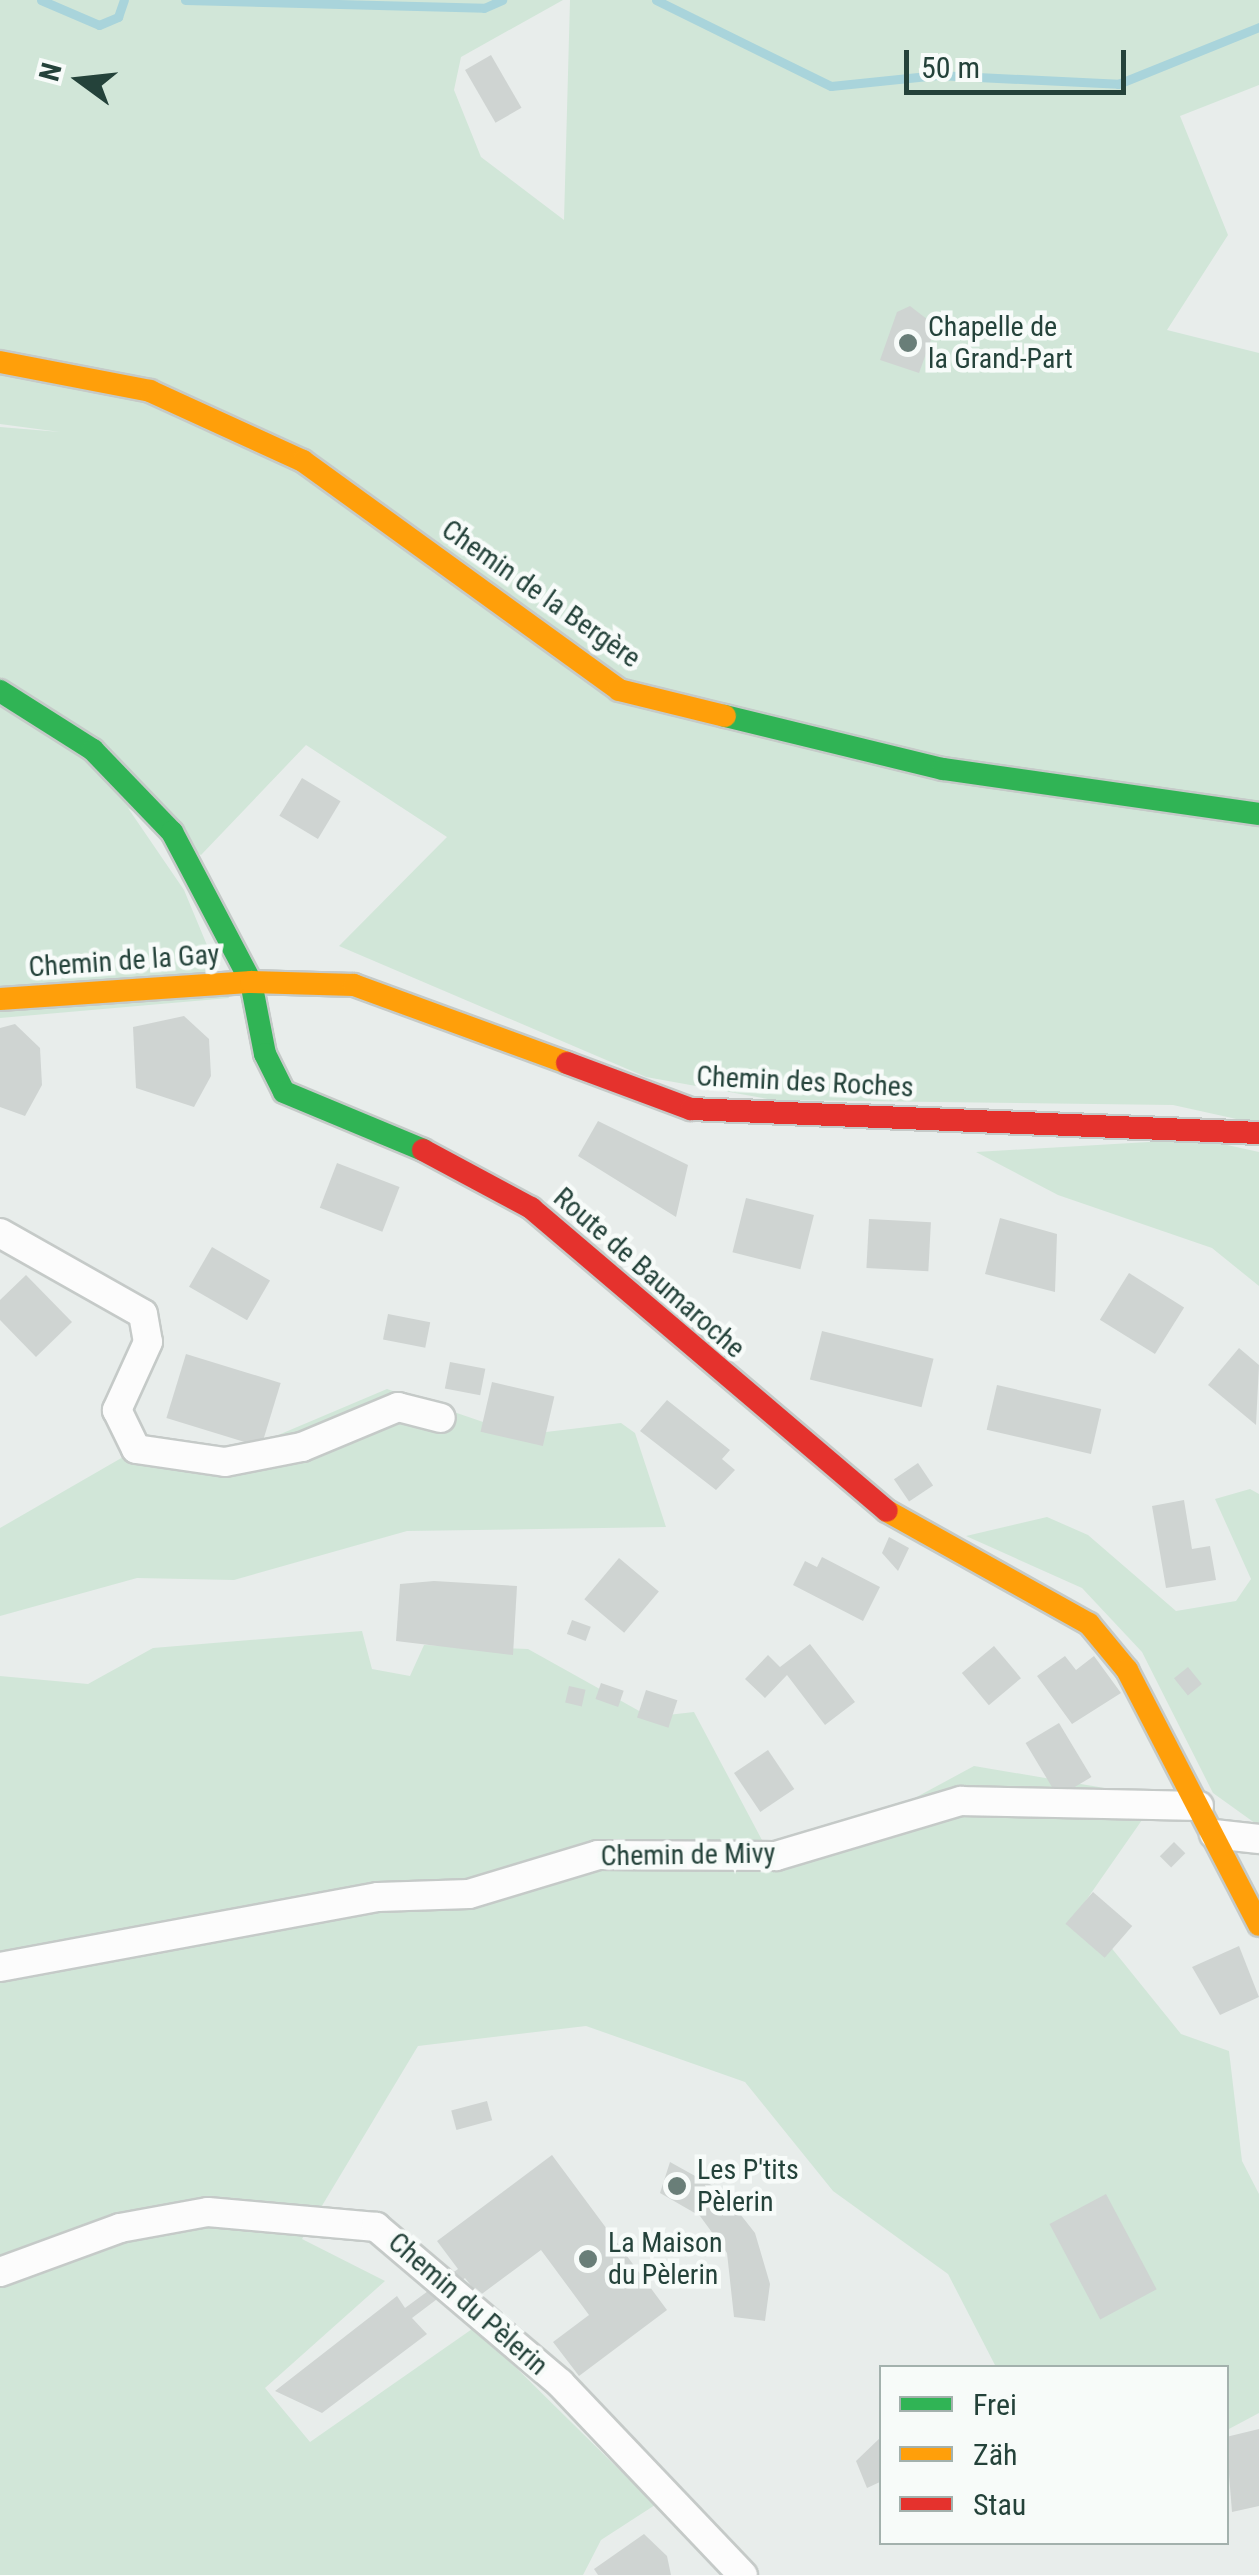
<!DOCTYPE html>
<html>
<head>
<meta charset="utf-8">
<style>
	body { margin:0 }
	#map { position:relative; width:1259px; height:2575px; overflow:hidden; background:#e8edeb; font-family:"Roboto Condensed",sans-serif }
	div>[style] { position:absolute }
	.green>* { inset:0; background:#d1e6d8 }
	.stream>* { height:9px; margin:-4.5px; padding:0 4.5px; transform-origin:4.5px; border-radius:4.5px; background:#a9d4db }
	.building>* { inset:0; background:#cfd4d2; transform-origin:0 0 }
	.roads { filter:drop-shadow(2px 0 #c5cac8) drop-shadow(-2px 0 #c5cac8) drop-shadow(0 2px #c5cac8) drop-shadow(0 -2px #c5cac8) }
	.street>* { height:28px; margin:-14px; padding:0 14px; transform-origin:14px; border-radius:14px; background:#fcfcfc }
	.fast>* { height:22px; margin:-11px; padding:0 11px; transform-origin:11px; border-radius:11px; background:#30b455 }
	.slow>* { height:22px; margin:-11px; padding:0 11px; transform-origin:11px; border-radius:11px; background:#ff9f0a }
	.jam>* { height:22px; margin:-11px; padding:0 11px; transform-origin:11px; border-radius:11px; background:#e5322d }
	.dots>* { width:28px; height:28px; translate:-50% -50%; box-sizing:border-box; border:5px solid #f7fbf9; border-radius:50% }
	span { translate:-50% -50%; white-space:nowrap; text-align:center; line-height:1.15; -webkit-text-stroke:9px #f7fbf9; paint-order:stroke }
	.poi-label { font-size:28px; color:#24423a }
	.left { translate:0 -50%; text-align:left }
	.street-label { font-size:28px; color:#24423a }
	.legend { position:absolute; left:879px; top:2365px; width:350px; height:180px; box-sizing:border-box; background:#f7fbf9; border:2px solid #a3b1ad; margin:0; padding:12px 18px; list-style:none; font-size:30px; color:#24423a }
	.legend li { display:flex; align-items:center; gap:20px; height:50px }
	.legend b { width:50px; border:2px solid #a3b1ad }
	.north { position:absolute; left:30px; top:30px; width:100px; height:100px; -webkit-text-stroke:8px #f7fbf9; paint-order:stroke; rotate:285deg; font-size:28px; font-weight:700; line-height:40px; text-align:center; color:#24423a }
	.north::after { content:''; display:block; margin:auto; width:35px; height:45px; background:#24423a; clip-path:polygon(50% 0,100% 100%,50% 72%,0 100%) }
	.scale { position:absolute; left:904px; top:50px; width:222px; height:45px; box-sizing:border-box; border:5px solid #24423a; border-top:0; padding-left:12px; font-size:30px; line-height:35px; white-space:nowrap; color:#24423a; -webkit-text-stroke:8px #f7fbf9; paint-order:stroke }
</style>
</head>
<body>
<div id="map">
	<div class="green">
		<i style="clip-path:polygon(0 0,563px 0,461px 57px,454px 90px,481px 157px,564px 220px,570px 0,1259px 0,1259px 85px,1180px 116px,1228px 235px,1167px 330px,1259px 353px,1259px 1124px,1173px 1105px,773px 1100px,646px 1077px,339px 946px,447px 837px,306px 745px,201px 855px,128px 808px,184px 890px,229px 998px,0 1018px,0 427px,60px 432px,0 424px)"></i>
		<i style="clip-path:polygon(1200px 1139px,1259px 1152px,1259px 1286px,1212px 1248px,1058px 1195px,976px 1152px)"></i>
		<i style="clip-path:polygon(387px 1389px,521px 1435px,621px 1423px,635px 1433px,666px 1527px,407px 1531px,234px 1580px,137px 1578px,0 1616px,0 1528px,137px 1449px,212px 1463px)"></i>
		<i style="clip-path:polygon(1250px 1489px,1259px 1494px,1259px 1826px,1213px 1793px,1142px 1652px,1082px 1588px,966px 1536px,1047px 1517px,1088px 1535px,1176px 1611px,1236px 1601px,1251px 1579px,1215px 1499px)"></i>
		<i style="clip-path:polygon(362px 1631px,372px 1669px,410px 1676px,424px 1645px,528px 1649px,650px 1717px,694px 1712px,763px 1842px,863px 1826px,974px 1766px,1158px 1797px,1080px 1909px,1181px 2034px,1229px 2051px,1242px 2161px,1259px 2194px,1259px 2413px,1227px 2430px,1226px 2368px,996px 2367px,948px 2274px,833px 2191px,745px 2082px,586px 2026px,418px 2046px,302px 2239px,385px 2281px,265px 2388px,310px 2442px,475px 2327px,655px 2505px,601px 2540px,583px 2575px,0 2575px,0 1676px,88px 1684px,153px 1648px)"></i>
	</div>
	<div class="stream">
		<i style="left:41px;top:0;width:63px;rotate:23.3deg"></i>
		<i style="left:99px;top:25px;width:21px;rotate:-23deg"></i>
		<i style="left:118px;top:17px;width:18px;rotate:-71deg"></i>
		<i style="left:185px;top:0;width:299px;rotate:1.5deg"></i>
		<i style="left:484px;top:8px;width:20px;rotate:-24deg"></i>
		<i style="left:656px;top:0;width:195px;rotate:26.2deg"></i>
		<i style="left:831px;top:86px;width:107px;rotate:-5.9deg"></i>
		<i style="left:937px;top:75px;width:181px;rotate:2.8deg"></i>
		<i style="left:1118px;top:84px;width:152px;rotate:-22deg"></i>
	</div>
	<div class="building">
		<i style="left:491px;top:55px;width:61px;height:30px;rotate:60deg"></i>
		<i style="clip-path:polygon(910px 306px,936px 326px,919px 373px,880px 360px,897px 312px)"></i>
		<i style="left:302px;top:778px;width:45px;height:44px;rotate:31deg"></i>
		<i style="clip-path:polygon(184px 1016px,209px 1039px,211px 1076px,194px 1107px,136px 1088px,133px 1027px)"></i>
		<i style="clip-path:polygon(15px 1024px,40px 1048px,42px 1085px,25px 1116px,0 1107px,0 1028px)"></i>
		<i style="clip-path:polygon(598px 1121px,688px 1165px,676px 1217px,578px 1156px)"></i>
		<i style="left:337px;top:1163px;width:67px;height:48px;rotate:21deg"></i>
		<i style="left:746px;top:1198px;width:70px;height:56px;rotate:14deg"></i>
		<i style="clip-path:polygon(1000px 1218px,1057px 1234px,1055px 1292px,985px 1274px)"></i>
		<i style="left:869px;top:1219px;width:62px;height:49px;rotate:3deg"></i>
		<i style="left:212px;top:1247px;width:67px;height:46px;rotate:30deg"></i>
		<i style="left:1129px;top:1273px;width:65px;height:55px;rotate:32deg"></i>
		<i style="clip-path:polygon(26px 1275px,72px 1322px,36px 1357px,0 1320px,0 1300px)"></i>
		<i style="left:388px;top:1314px;width:43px;height:26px;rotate:11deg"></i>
		<i style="left:822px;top:1331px;width:115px;height:50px;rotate:14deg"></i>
		<i style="clip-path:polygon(1239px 1348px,1259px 1365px,1256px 1425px,1208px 1385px)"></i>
		<i style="left:186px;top:1354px;width:99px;height:67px;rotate:17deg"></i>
		<i style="left:450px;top:1362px;width:36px;height:27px;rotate:11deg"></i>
		<i style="left:492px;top:1382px;width:64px;height:51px;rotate:13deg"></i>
		<i style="left:997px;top:1385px;width:107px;height:46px;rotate:13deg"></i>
		<i style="clip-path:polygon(667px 1400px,730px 1450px,722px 1459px,735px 1470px,716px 1490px,640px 1431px)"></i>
		<i style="left:918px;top:1463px;width:27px;height:29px;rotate:56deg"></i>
		<i style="clip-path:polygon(1184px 1500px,1192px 1549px,1210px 1546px,1216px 1580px,1166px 1588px,1152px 1506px)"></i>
		<i style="clip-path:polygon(889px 1537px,909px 1548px,898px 1571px,882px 1553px)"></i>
		<i style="clip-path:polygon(822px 1557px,880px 1587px,863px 1621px,793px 1585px,805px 1561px,817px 1567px)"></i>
		<i style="left:619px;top:1558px;width:52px;height:54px;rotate:40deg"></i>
		<i style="clip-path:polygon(434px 1581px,517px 1586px,513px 1655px,396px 1641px,400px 1584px)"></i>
		<i style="left:572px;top:1620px;width:20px;height:15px;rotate:20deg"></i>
		<i style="clip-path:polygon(810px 1644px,855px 1702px,825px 1725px,787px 1675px,765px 1698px,745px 1679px,768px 1655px,780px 1667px)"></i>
		<i style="left:994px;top:1646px;width:42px;height:42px;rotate:50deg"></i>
		<i style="clip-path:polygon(1065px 1656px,1076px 1670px,1094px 1656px,1121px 1693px,1072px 1724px,1037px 1676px)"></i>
		<i style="left:1188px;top:1667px;width:22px;height:18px;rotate:51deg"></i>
		<i style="left:601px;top:1683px;width:24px;height:17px;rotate:19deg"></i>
		<i style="left:569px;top:1686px;width:17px;height:17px;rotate:13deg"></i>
		<i style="left:646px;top:1690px;width:33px;height:29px;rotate:18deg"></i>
		<i style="left:1059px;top:1723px;width:63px;height:39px;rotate:59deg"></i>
		<i style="left:768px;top:1750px;width:47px;height:41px;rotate:56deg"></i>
		<i style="left:1174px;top:1842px;width:16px;height:20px;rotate:45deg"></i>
		<i style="left:1093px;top:1892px;width:52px;height:42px;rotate:41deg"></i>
		<i style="clip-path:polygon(1239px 1946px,1259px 1997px,1220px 2015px,1192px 1967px)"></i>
		<i style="left:487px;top:2101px;width:20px;height:37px;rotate:75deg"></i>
		<i style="clip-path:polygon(552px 2155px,667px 2310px,579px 2376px,553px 2342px,589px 2315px,541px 2250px,479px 2296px,465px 2278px,412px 2318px,427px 2334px,322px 2413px,275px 2391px,397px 2296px,405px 2308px,458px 2269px,437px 2241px)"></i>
		<i style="clip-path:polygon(670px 2162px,722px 2191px,755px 2233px,770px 2284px,765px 2321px,734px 2317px,727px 2253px,700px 2216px,660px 2193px)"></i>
		<i style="left:1106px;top:2194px;width:108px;height:64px;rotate:62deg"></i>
		<i style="clip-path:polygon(1259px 2429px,1259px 2506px,1232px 2512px,1226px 2437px)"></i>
		<i style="clip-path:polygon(882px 2436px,882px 2481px,867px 2488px,856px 2461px)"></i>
		<i style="clip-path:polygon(644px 2534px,667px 2556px,671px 2575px,598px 2575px,594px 2569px)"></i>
	</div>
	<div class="roads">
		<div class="street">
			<i style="left:0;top:1233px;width:164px;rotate:29.5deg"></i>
			<i style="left:143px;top:1314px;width:28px;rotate:80deg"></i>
			<i style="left:148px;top:1342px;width:75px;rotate:114.5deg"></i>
			<i style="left:117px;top:1410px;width:43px;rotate:64deg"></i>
			<i style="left:136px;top:1449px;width:90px;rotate:8.3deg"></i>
			<i style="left:225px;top:1462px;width:78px;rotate:-11deg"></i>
			<i style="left:302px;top:1447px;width:104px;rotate:-22.6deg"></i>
			<i style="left:398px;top:1407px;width:44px;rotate:14.3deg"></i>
			<i style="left:1214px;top:1834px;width:45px;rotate:6.3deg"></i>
			<i style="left:0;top:1967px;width:384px;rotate:-10.5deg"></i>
			<i style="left:378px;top:1897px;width:91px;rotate:-1.9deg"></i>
			<i style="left:469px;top:1894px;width:135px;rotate:-16.8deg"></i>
			<i style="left:598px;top:1855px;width:178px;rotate:0.3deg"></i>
			<i style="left:776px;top:1856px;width:193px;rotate:-16.6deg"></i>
			<i style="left:961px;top:1801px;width:238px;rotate:1.2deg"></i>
			<i style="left:0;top:2272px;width:128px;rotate:-20.1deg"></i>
			<i style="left:120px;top:2228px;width:89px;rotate:-10.3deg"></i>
			<i style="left:208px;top:2212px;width:169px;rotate:5.1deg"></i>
			<i style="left:376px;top:2227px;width:241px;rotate:40.3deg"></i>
			<i style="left:560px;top:2383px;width:265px;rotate:46.4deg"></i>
		</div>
		<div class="fast">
			<i style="left:0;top:691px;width:110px;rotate:32.4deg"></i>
			<i style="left:93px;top:750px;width:114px;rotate:46.1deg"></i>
			<i style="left:172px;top:832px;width:170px;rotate:62.2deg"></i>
			<i style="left:251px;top:982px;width:73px;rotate:79deg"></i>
			<i style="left:265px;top:1054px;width:42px;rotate:63.4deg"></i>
			<i style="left:284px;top:1092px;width:151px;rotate:22.6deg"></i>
			<i style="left:725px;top:716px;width:224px;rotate:13.7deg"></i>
			<i style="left:943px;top:769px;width:319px;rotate:8.1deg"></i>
		</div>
		<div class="slow">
			<i style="left:0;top:362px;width:153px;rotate:10.9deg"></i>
			<i style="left:150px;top:391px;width:168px;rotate:24.6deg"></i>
			<i style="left:303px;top:461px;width:390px;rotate:35.9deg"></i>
			<i style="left:619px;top:690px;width:109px;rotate:13.8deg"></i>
			<i style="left:0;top:999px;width:252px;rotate:-3.9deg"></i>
			<i style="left:251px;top:982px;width:103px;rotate:1.7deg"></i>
			<i style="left:354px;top:985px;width:227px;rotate:20.1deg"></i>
			<i style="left:887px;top:1511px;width:231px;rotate:29.2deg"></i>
			<i style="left:1089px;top:1624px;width:60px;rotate:50.4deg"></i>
			<i style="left:1127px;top:1670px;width:287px;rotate:62.6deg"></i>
		</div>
		<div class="jam">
			<i style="left:567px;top:1063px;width:132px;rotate:20.4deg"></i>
			<i style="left:691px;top:1109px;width:569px;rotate:2.42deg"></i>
			<i style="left:423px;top:1150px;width:123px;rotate:28.2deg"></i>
			<i style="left:531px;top:1208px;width:467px;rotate:40.4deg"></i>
		</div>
	</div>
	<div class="dots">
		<i style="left:908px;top:343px;background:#697e78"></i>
		<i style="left:677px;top:2186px;background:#697e78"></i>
		<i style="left:588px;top:2259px;background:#697e78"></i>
	</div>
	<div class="poi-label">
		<span class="left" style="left:928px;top:343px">Chapelle de<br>la Grand-Part</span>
		<span class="left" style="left:697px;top:2186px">Les P'tits<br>Pèlerin</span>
		<span class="left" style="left:608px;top:2259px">La Maison<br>du Pèlerin</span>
	</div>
	<div class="street-label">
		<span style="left:541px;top:594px;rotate:35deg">Chemin de la Bergère</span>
		<span style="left:124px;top:961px;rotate:-4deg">Chemin de la Gay</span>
		<span style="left:805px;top:1082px;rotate:3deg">Chemin des Roches</span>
		<span style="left:649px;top:1273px;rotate:41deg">Route de Baumaroche</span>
		<span style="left:688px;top:1855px;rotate:-1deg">Chemin de Mivy</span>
		<span style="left:468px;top:2304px;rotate:41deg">Chemin du Pèlerin</span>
	</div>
	<ul class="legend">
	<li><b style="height:12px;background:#30b455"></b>Frei</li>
	<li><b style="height:12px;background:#ff9f0a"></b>Zäh</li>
	<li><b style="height:12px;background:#e5322d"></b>Stau</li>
	</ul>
	<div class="north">N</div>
	<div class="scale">50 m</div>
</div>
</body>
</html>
